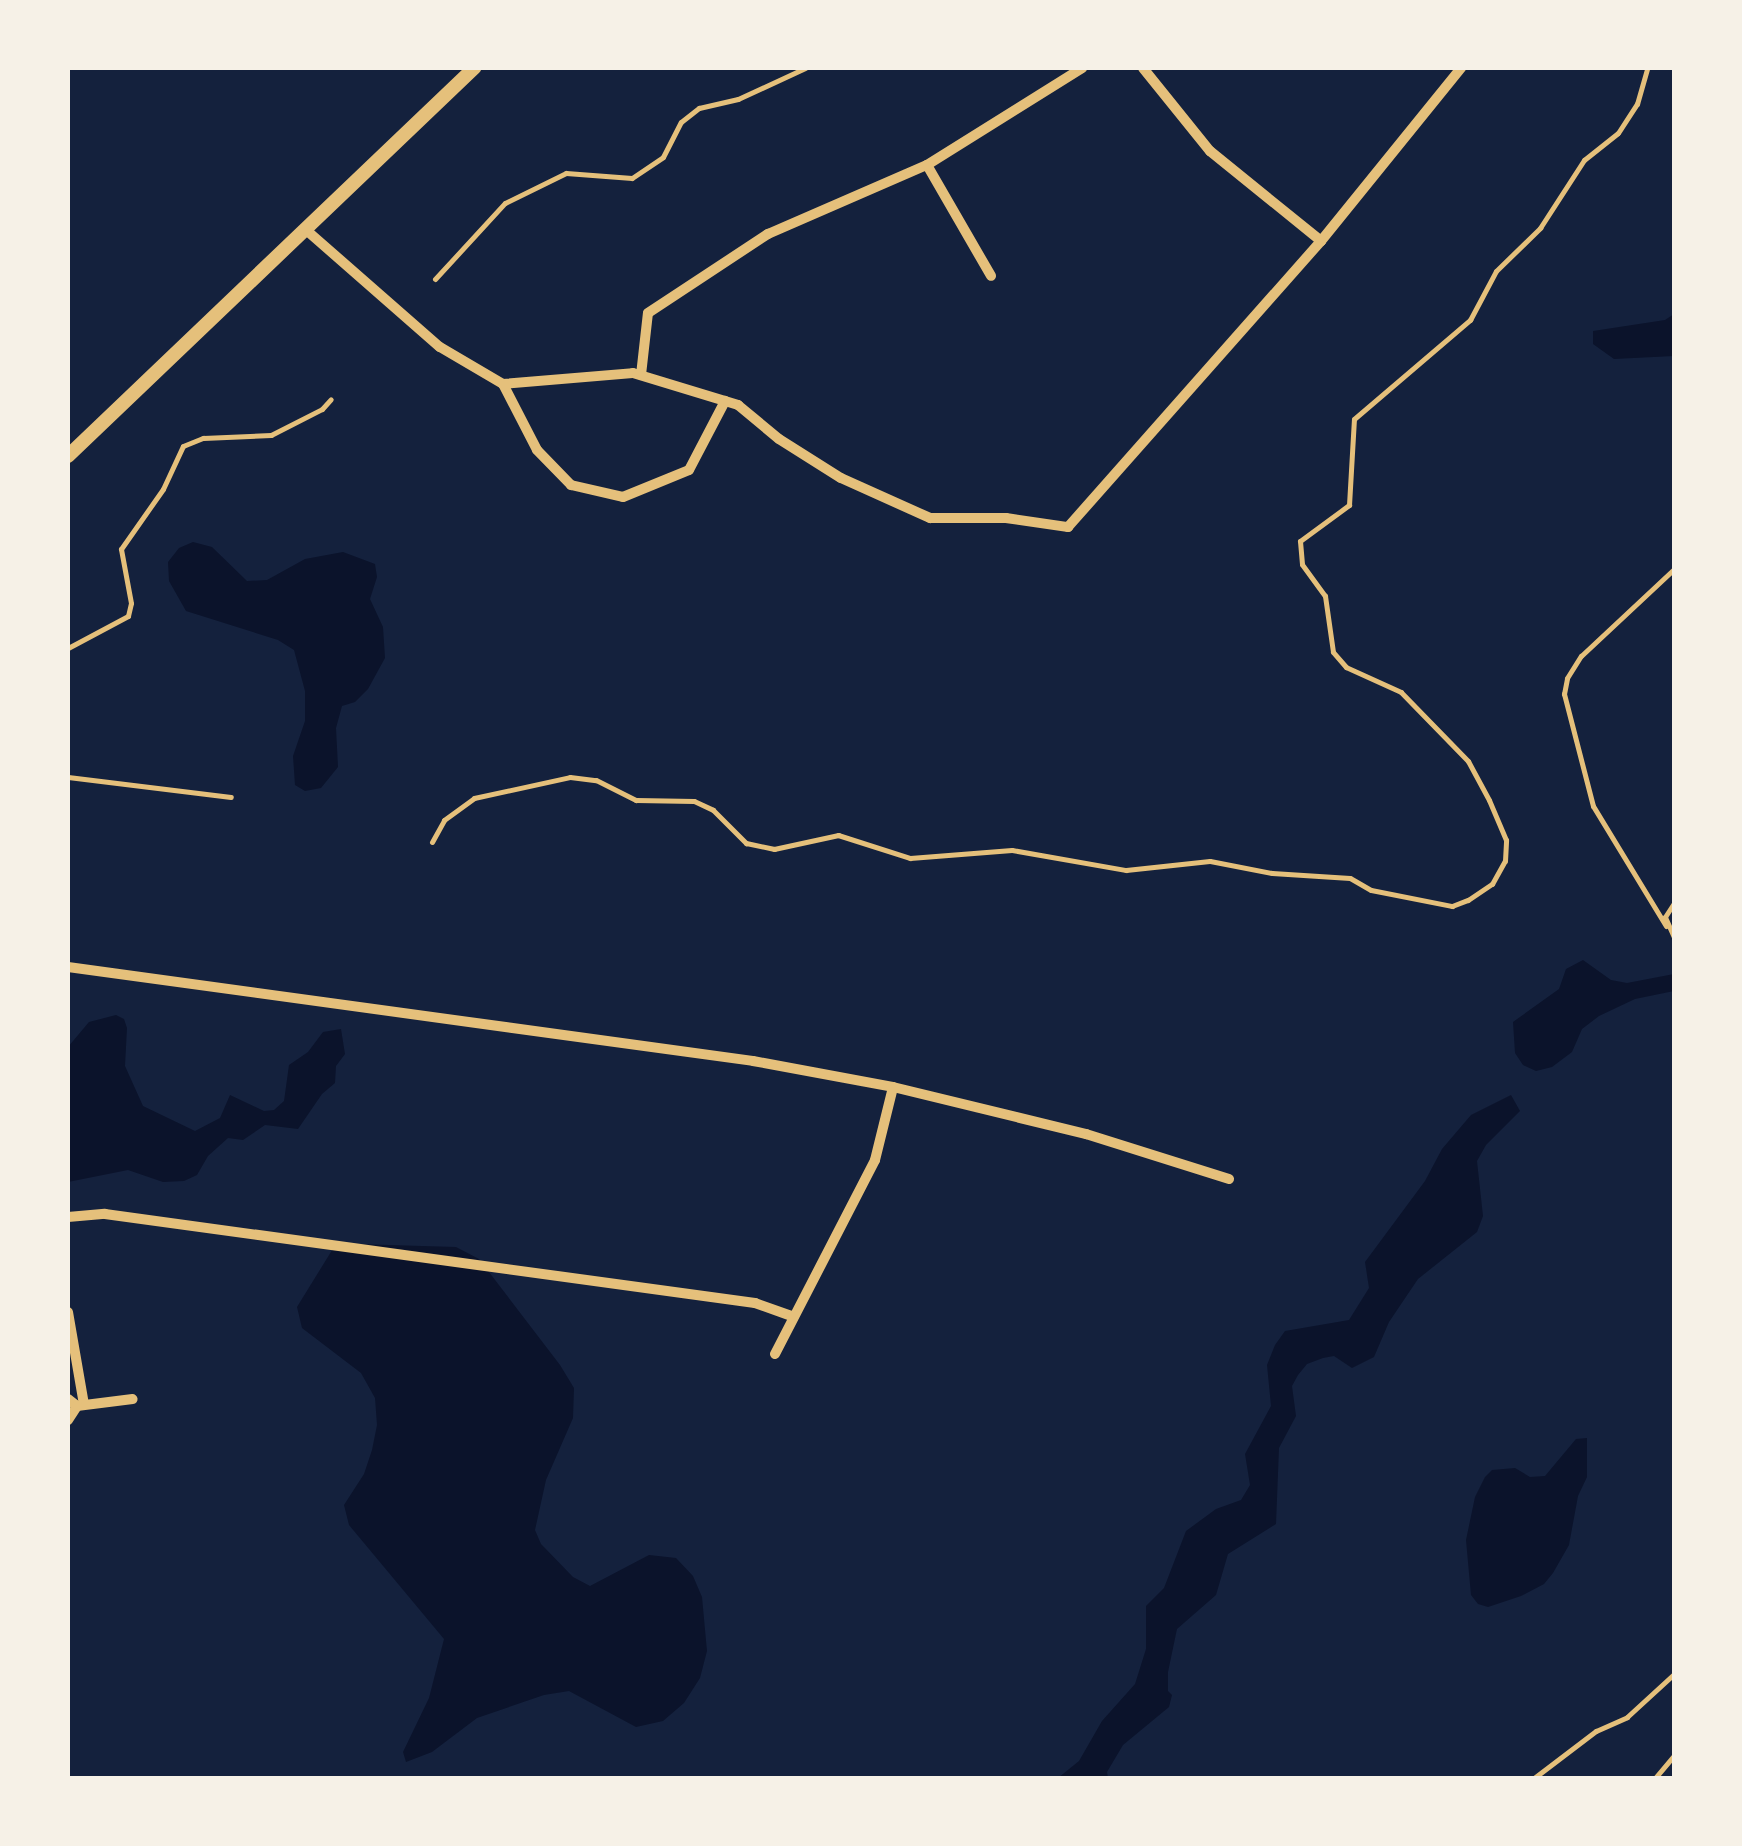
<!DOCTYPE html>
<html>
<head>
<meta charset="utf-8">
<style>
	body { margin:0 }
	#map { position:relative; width:1742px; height:1846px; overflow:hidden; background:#14213d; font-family:Barlow,sans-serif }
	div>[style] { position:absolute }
	.water>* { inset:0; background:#0b132b }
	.service>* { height:5px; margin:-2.5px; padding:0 2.5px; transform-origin:2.5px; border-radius:2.5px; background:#e5c07b }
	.minor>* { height:10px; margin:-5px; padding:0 5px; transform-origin:5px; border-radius:5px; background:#e5c07b }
	.tertiary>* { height:14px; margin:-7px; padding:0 7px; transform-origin:7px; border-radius:7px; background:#e5c07b }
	span { translate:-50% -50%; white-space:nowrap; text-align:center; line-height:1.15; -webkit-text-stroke:10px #f6f1e7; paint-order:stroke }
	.frame { position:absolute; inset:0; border:70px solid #f6f1e7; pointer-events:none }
</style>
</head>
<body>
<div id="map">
	<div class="water">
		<i style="clip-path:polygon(1674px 314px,1674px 356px,1614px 359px,1593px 344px,1593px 331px,1665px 320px)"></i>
		<i style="clip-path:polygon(193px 542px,212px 547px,247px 581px,267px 580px,305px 559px,343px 552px,375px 564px,377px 577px,370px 599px,383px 627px,385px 658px,368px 689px,355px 702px,342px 706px,336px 728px,338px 767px,321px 788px,305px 791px,295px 785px,293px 756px,305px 721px,305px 691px,294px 650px,278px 640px,186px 611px,169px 581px,168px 562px,179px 548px)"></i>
		<i style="clip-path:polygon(1583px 960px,1611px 980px,1627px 983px,1674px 974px,1674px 991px,1635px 999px,1599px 1016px,1582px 1029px,1572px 1052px,1552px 1067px,1536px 1071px,1523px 1065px,1515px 1053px,1513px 1022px,1559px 989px,1566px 969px)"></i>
		<i style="clip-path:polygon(116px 1015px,124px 1019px,127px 1028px,125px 1066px,143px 1106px,195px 1131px,220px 1118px,230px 1095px,264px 1111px,274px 1110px,284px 1101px,289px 1065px,308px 1052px,323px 1032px,341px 1029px,345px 1054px,336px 1066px,335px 1083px,322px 1094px,298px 1129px,265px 1125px,243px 1140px,228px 1138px,208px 1156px,197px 1175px,184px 1181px,163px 1182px,128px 1170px,68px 1182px,68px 1047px,89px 1022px)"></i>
		<i style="clip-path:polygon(1511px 1095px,1520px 1111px,1486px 1145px,1477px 1161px,1483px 1216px,1477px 1232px,1418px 1279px,1389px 1322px,1374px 1357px,1352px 1368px,1334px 1356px,1323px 1358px,1307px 1364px,1298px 1375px,1292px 1386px,1296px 1416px,1279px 1448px,1276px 1524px,1228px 1554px,1216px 1595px,1177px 1629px,1168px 1672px,1168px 1691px,1172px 1695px,1169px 1707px,1123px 1745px,1107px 1772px,1108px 1778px,1058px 1778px,1079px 1761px,1102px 1721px,1135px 1684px,1146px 1649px,1146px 1606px,1164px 1588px,1186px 1531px,1216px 1509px,1241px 1500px,1250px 1485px,1245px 1454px,1271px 1406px,1267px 1365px,1275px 1345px,1285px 1331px,1349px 1320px,1369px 1288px,1365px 1262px,1425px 1181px,1442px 1149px,1471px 1115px)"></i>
		<i style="clip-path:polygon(355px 1244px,456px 1247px,479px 1259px,560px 1365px,574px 1388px,573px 1418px,546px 1480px,535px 1530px,541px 1544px,573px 1577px,590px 1586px,649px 1555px,676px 1558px,693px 1576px,702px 1597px,707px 1651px,700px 1678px,684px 1703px,663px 1721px,636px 1727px,569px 1691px,544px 1695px,477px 1718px,432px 1752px,406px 1762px,403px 1752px,429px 1698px,444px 1639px,349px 1525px,344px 1505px,364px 1474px,372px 1450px,377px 1425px,375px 1398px,361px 1373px,302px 1328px,297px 1307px,334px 1247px)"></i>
		<i style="clip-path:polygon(1587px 1438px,1587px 1477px,1578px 1496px,1569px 1545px,1553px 1573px,1544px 1584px,1521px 1596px,1488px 1607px,1478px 1604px,1471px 1595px,1466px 1540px,1475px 1497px,1485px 1477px,1492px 1470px,1515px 1468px,1530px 1477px,1545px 1476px,1576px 1439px)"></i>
	</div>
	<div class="service">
		<i style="left:435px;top:279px;width:103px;rotate:-47.4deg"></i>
		<i style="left:505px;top:203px;width:68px;rotate:-26.2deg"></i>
		<i style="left:566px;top:173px;width:66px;rotate:4.3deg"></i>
		<i style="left:632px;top:178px;width:37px;rotate:-34deg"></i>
		<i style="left:663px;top:157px;width:39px;rotate:-63deg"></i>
		<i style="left:681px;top:122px;width:23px;rotate:-38deg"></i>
		<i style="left:699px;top:108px;width:40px;rotate:-13deg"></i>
		<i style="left:738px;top:99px;width:74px;rotate:-24.8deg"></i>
		<i style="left:68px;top:648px;width:68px;rotate:-28.1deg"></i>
		<i style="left:128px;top:616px;width:13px;rotate:-77deg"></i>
		<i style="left:131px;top:603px;width:55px;rotate:-100.5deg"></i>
		<i style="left:121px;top:549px;width:73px;rotate:-55deg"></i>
		<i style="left:163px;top:489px;width:47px;rotate:-65.1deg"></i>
		<i style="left:183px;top:446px;width:22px;rotate:-22deg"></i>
		<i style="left:203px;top:438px;width:68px;rotate:-2.5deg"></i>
		<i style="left:271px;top:435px;width:57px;rotate:-27deg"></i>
		<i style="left:322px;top:409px;width:13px;rotate:-48deg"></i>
		<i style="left:68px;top:777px;width:164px;rotate:7deg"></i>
		<i style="left:432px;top:842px;width:25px;rotate:-61deg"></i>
		<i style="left:444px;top:820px;width:37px;rotate:-36deg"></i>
		<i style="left:474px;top:798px;width:98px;rotate:-12.3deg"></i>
		<i style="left:570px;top:777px;width:26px;rotate:7deg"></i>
		<i style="left:596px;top:780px;width:45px;rotate:26.6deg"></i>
		<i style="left:636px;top:800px;width:58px;rotate:1deg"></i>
		<i style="left:694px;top:801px;width:21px;rotate:25deg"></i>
		<i style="left:713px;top:810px;width:47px;rotate:45deg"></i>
		<i style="left:746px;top:843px;width:29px;rotate:12deg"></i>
		<i style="left:774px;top:849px;width:66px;rotate:-12.3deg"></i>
		<i style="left:838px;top:835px;width:76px;rotate:17.7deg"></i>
		<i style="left:910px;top:858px;width:102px;rotate:-4.5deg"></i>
		<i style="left:1012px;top:850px;width:116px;rotate:10deg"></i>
		<i style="left:1126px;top:870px;width:84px;rotate:-6.1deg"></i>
		<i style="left:1210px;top:861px;width:63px;rotate:11deg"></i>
		<i style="left:1272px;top:873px;width:78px;rotate:3.7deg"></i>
		<i style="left:1350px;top:878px;width:24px;rotate:30deg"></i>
		<i style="left:1371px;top:890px;width:83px;rotate:11.2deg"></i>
		<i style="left:1452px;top:906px;width:17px;rotate:-21deg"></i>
		<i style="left:1468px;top:900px;width:29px;rotate:-34deg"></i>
		<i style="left:1492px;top:884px;width:26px;rotate:-61deg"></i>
		<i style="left:1505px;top:861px;width:21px;rotate:-87deg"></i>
		<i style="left:1506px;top:840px;width:43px;rotate:-113deg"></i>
		<i style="left:1489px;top:800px;width:44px;rotate:-118.3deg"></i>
		<i style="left:1468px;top:761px;width:96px;rotate:-134.2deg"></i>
		<i style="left:1401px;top:692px;width:60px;rotate:-155.6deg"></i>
		<i style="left:1346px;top:667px;width:20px;rotate:-131deg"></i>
		<i style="left:1333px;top:652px;width:57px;rotate:-98.1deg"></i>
		<i style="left:1325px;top:596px;width:39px;rotate:-126deg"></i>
		<i style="left:1302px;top:564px;width:23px;rotate:-95deg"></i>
		<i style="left:1300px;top:541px;width:61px;rotate:-36.3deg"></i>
		<i style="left:1349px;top:505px;width:86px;rotate:-86.7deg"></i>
		<i style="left:1354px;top:419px;width:153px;rotate:-40.5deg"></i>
		<i style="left:1470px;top:320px;width:55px;rotate:-62deg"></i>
		<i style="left:1496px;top:271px;width:62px;rotate:-44.3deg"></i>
		<i style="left:1540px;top:228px;width:81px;rotate:-57.1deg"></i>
		<i style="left:1584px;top:160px;width:43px;rotate:-38.5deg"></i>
		<i style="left:1618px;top:133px;width:35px;rotate:-57deg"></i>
		<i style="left:1637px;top:104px;width:37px;rotate:-74deg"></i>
		<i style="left:1674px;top:903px;width:17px;rotate:123deg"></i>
		<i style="left:1665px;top:917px;width:22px;rotate:66deg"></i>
		<i style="left:1666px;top:926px;width:140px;rotate:-121.3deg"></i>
		<i style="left:1593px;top:806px;width:116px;rotate:-104.5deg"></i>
		<i style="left:1564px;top:694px;width:16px;rotate:-79deg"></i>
		<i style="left:1567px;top:678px;width:26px;rotate:-58deg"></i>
		<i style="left:1581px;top:656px;width:127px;rotate:-43.1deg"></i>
		<i style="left:1534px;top:1778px;width:78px;rotate:-37.2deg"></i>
		<i style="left:1596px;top:1731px;width:34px;rotate:-24deg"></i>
		<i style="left:1627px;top:1717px;width:64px;rotate:-42.5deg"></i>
		<i style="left:1655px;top:1778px;width:30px;rotate:-50deg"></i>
	</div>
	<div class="minor">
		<i style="left:1143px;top:68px;width:107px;rotate:51.1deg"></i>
		<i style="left:1210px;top:151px;width:143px;rotate:39deg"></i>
		<i style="left:927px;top:165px;width:128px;rotate:60deg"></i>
		<i style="left:305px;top:229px;width:179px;rotate:41.2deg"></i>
		<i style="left:440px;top:347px;width:73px;rotate:30.4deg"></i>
		<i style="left:503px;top:384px;width:130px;rotate:-4.8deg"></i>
		<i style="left:633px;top:373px;width:110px;rotate:16.9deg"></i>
		<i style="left:738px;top:405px;width:53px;rotate:39.7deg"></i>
		<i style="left:779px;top:439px;width:73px;rotate:32.2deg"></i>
		<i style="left:841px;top:478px;width:98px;rotate:24.2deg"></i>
		<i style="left:930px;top:518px;width:76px"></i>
		<i style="left:1006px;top:518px;width:63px;rotate:8.3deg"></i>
		<i style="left:1068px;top:527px;width:382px;rotate:-48.5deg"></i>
		<i style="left:1321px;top:241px;width:223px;rotate:-51deg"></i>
		<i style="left:641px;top:375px;width:62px;rotate:-83.6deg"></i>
		<i style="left:648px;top:313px;width:144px;rotate:-33.4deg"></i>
		<i style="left:768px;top:234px;width:173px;rotate:-23.5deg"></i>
		<i style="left:927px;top:165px;width:183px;rotate:-32deg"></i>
		<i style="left:503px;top:384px;width:74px;rotate:62.7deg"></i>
		<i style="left:537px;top:450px;width:49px;rotate:45.8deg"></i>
		<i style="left:571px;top:485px;width:53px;rotate:13deg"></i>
		<i style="left:623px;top:497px;width:71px;rotate:-22.2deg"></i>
		<i style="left:689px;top:470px;width:78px;rotate:-62.4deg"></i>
		<i style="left:68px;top:967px;width:691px;rotate:7.81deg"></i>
		<i style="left:753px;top:1061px;width:142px;rotate:10.5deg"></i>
		<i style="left:893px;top:1087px;width:199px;rotate:13.7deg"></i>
		<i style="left:1086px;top:1134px;width:150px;rotate:17.5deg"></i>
		<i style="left:68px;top:1217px;width:37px;rotate:-5deg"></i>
		<i style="left:105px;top:1214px;width:656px;rotate:7.8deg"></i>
		<i style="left:755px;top:1303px;width:41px;rotate:19.7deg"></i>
		<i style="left:68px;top:1312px;width:94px;rotate:80.2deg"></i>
		<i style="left:775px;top:1354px;width:218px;rotate:-62.7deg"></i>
		<i style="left:875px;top:1160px;width:75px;rotate:-76.1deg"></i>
		<i style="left:68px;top:1399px;width:11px;rotate:38deg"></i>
		<i style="left:77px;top:1406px;width:56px;rotate:-7.1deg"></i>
		<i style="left:68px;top:1420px;width:17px;rotate:-57deg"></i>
	</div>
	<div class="tertiary">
		<i style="left:68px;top:456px;width:562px;rotate:-43.7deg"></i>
	</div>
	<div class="frame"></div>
</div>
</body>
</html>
